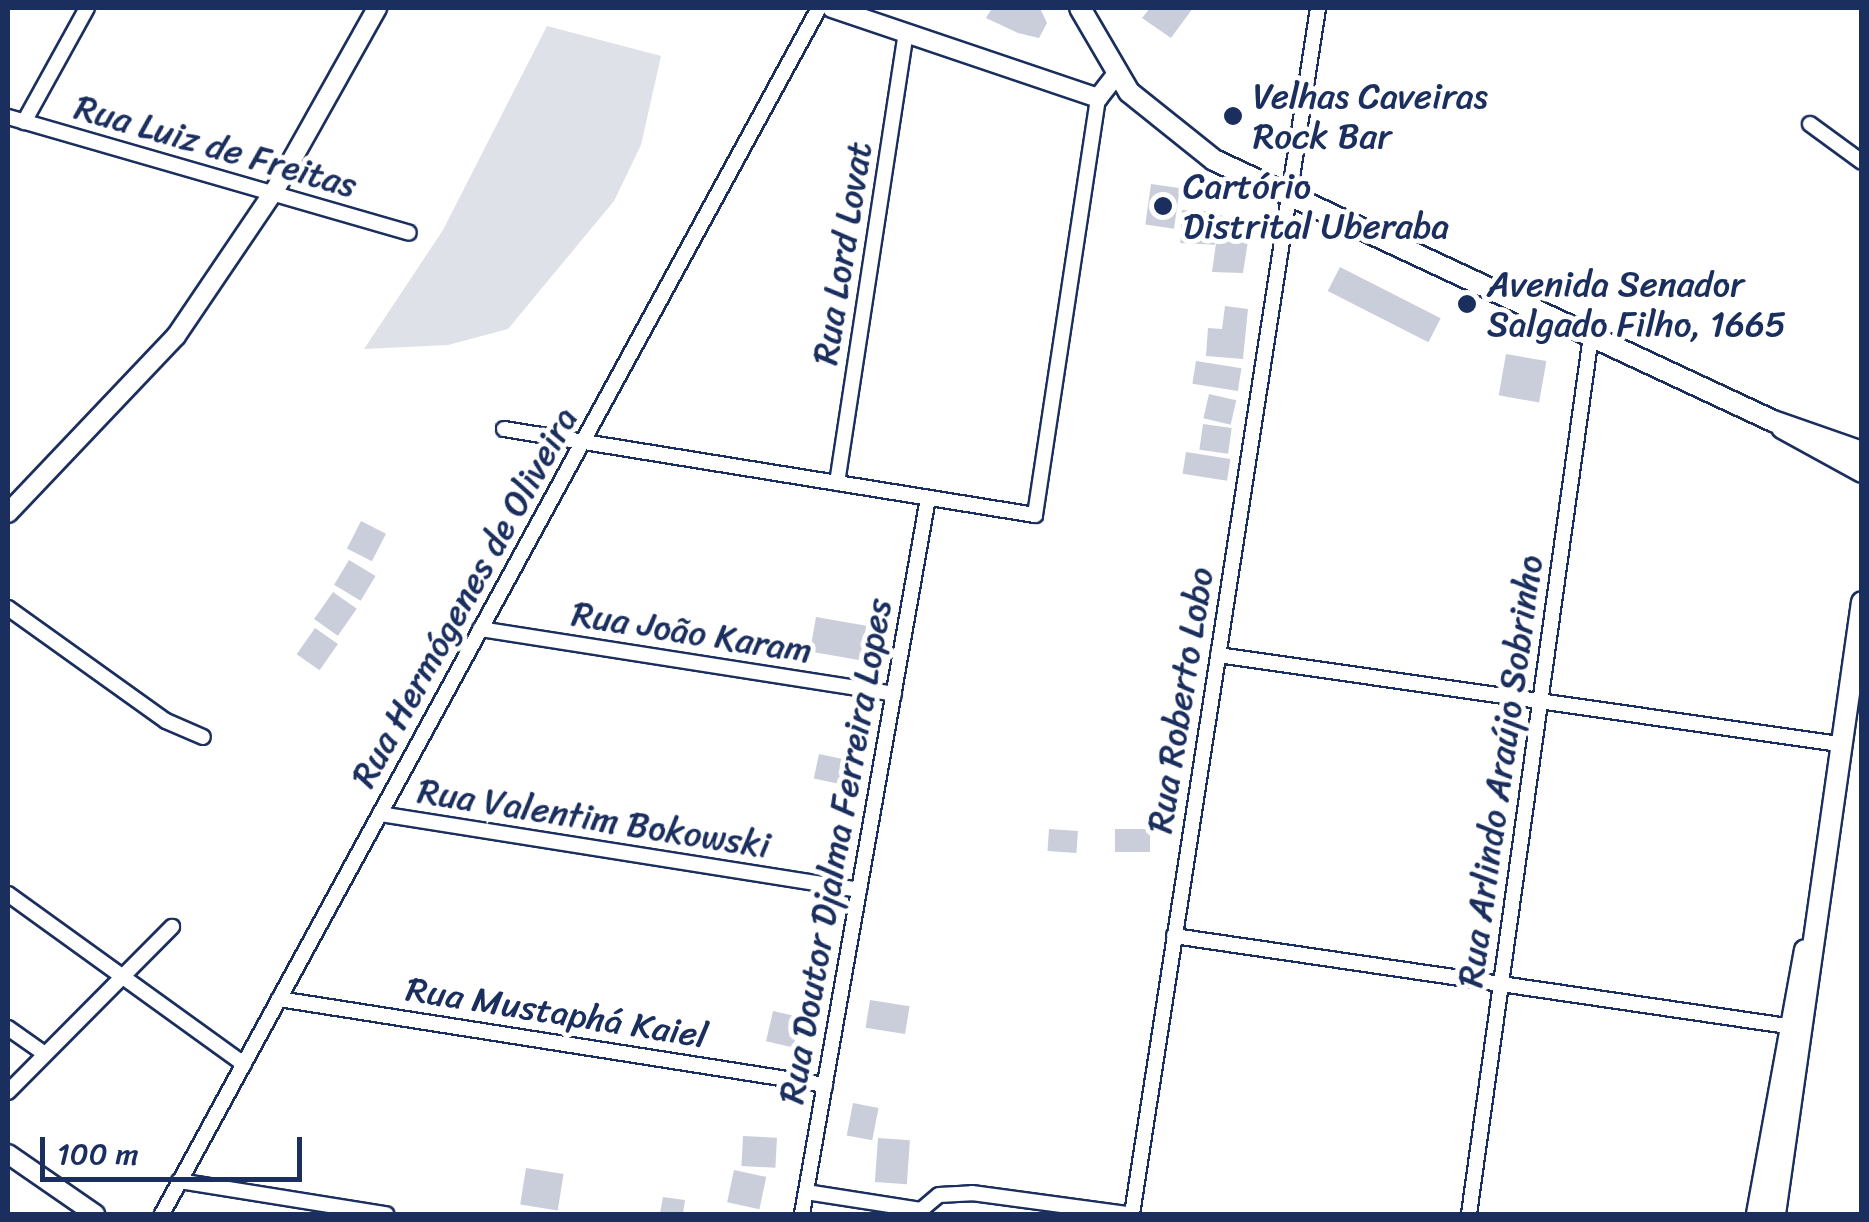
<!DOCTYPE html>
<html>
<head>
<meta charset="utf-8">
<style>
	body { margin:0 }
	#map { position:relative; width:1869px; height:1222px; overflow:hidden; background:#fff; font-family:Sriracha,sans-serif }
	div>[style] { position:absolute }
	.green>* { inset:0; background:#dee1e7 }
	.building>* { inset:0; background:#caceda; transform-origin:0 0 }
	.roads { filter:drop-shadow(2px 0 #1b2f5e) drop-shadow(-2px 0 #1b2f5e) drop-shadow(0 2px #1b2f5e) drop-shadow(0 -2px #1b2f5e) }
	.minor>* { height:14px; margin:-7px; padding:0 7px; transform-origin:7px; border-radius:7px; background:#fff }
	.tertiary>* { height:18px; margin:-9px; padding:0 9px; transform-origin:9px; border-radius:9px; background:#fff }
	.secondary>* { height:20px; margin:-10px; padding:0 10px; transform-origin:10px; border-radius:10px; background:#fff }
	.dots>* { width:28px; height:28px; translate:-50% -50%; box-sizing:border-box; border:5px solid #fff; border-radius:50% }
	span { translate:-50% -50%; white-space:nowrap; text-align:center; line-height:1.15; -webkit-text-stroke:10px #fff; paint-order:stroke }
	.poi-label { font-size:35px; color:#1b2f5e }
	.left { translate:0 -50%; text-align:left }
	.street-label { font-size:35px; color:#1b2f5e }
	.frame { position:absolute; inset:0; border:10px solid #1b2f5e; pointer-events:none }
	.scale { position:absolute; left:40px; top:1137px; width:262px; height:45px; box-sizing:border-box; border:5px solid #1b2f5e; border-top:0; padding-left:12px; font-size:30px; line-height:35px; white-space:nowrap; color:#1b2f5e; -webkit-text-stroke:8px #fff; paint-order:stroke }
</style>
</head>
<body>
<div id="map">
	<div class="green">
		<i style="clip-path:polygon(547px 26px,661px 56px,641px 145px,614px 201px,508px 329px,448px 345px,364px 349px,443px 230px)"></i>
	</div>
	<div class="building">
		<i style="clip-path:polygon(992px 8px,1040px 8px,1047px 23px,1039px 38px,1018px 33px,986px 18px)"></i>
		<i style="clip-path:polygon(1150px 8px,1193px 8px,1171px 38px,1142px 18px)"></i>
		<i style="left:1151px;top:184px;width:29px;height:41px;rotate:8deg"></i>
		<i style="left:1182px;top:210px;width:35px;height:33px;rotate:3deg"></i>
		<i style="clip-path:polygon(1220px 215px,1250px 228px,1243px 273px,1212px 272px)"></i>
		<i style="left:1340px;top:267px;width:113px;height:27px;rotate:27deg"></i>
		<i style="clip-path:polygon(1225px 306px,1248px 309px,1243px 359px,1206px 356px,1208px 328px,1222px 329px)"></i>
		<i style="left:1506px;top:354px;width:41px;height:42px;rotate:10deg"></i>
		<i style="left:1196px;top:361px;width:46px;height:23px;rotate:9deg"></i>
		<i style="left:1209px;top:394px;width:28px;height:25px;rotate:13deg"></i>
		<i style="left:1203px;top:424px;width:29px;height:26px;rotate:8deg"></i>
		<i style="left:1186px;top:452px;width:45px;height:22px;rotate:9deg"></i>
		<i style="left:361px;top:521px;width:28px;height:31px;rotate:27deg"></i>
		<i style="left:349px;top:560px;width:31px;height:29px;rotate:31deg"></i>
		<i style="left:333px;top:592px;width:29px;height:33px;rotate:35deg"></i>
		<i style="left:816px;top:617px;width:51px;height:35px;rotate:10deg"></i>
		<i style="left:315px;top:628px;width:28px;height:32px;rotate:35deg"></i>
		<i style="left:819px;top:754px;width:29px;height:25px;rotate:12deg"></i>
		<i style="left:1049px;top:829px;width:29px;height:22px;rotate:4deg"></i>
		<i style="left:1115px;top:829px;width:35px;height:23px"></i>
		<i style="left:870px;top:1000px;width:40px;height:28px;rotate:9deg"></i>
		<i style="left:773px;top:1011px;width:28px;height:31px;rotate:13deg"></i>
		<i style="left:853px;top:1103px;width:26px;height:33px;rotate:11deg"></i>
		<i style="left:743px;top:1136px;width:34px;height:30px;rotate:3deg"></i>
		<i style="left:878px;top:1138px;width:32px;height:44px;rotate:4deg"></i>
		<i style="left:526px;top:1168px;width:38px;height:37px;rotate:9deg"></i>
		<i style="left:734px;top:1170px;width:33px;height:33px;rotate:12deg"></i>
		<i style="clip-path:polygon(663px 1197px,685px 1200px,683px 1214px,660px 1214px)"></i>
	</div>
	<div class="roads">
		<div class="minor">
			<i style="left:8px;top:117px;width:417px;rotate:16.1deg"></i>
			<i style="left:24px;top:122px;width:130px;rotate:-61.1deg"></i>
			<i style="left:1810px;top:124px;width:64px;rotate:36.2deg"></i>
			<i style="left:504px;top:429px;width:538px;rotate:9.2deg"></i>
			<i style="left:1035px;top:515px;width:422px;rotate:-81.4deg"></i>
			<i style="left:837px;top:483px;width:455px;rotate:-81.3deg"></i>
			<i style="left:8px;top:608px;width:194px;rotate:35.6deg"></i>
			<i style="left:166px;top:721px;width:40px;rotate:23.4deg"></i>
			<i style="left:480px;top:629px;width:419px;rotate:8.9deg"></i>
			<i style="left:1218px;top:655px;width:627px;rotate:8.16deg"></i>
			<i style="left:380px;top:814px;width:485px;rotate:9deg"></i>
			<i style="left:8px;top:894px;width:291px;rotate:35.8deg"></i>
			<i style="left:1174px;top:936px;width:620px;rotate:8.35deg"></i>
			<i style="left:279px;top:999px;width:553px;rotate:8.95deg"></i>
			<i style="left:8px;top:1028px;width:45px;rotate:35.1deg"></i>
			<i style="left:8px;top:1092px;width:233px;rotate:-45.2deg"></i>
			<i style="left:179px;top:1181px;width:210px;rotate:9.1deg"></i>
			<i style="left:806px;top:1192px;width:116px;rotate:8.9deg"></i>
			<i style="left:921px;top:1210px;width:23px;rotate:-40deg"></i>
			<i style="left:939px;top:1195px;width:33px;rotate:-3deg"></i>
			<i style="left:972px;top:1193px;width:156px;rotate:7.7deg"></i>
			<i style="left:162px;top:1214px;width:1373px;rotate:-61.42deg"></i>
			<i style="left:802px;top:1214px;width:727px;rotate:-80.02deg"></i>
			<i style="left:1132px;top:1214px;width:1220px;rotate:-81.23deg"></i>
			<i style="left:1469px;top:1214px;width:886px;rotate:-82.09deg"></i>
		</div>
		<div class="tertiary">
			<i style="left:832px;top:8px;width:281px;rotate:18.7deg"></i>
			<i style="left:1098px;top:98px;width:29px;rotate:-52deg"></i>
			<i style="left:8px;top:513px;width:244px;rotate:-46.5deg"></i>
			<i style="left:176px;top:336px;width:176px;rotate:-55.9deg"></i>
			<i style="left:275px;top:190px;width:209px;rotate:-60.7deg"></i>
			<i style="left:8px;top:1154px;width:106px;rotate:34.6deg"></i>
		</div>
		<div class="secondary">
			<i style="left:1080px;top:8px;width:97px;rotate:59.7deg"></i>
			<i style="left:1129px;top:92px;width:109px;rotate:38.7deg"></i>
			<i style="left:1214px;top:160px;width:617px;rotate:25.03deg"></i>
			<i style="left:1773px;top:421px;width:94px;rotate:19.2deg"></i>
			<i style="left:1782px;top:428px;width:91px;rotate:28.8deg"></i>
			<i style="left:1757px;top:1214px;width:268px;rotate:-79.7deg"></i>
			<i style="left:1775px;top:1214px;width:618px;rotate:-81.91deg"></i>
		</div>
	</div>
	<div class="dots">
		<i style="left:1233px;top:116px;background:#1b2f5e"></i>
		<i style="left:1163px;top:206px;background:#1b2f5e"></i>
		<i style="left:1467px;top:304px;background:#1b2f5e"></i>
	</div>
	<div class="poi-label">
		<span class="left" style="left:1253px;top:116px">Velhas Caveiras<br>Rock Bar</span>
		<span class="left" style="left:1183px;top:206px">Cartório<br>Distrital Uberaba</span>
		<span class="left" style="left:1487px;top:304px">Avenida Senador<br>Salgado Filho, 1665</span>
	</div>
	<div class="street-label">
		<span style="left:216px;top:146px;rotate:16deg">Rua Luiz de Freitas</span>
		<span style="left:842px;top:253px;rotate:-81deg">Rua Lord Lovat</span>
		<span style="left:464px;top:597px;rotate:-61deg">Rua Hermógenes de Oliveira</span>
		<span style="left:692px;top:632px;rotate:9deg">Rua João Karam</span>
		<span style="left:1180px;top:700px;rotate:-81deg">Rua Roberto Lobo</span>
		<span style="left:1500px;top:771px;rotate:-82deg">Rua Arlindo Araújo Sobrinho</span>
		<span style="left:594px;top:818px;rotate:9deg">Rua Valentim Bokowski</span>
		<span style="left:835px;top:851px;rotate:-80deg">Rua Doutor Djalma Ferreira Lopes</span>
		<span style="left:557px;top:1012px;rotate:9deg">Rua Mustaphá Kaiel</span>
	</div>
	<div class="frame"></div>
	<div class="scale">100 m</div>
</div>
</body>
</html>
